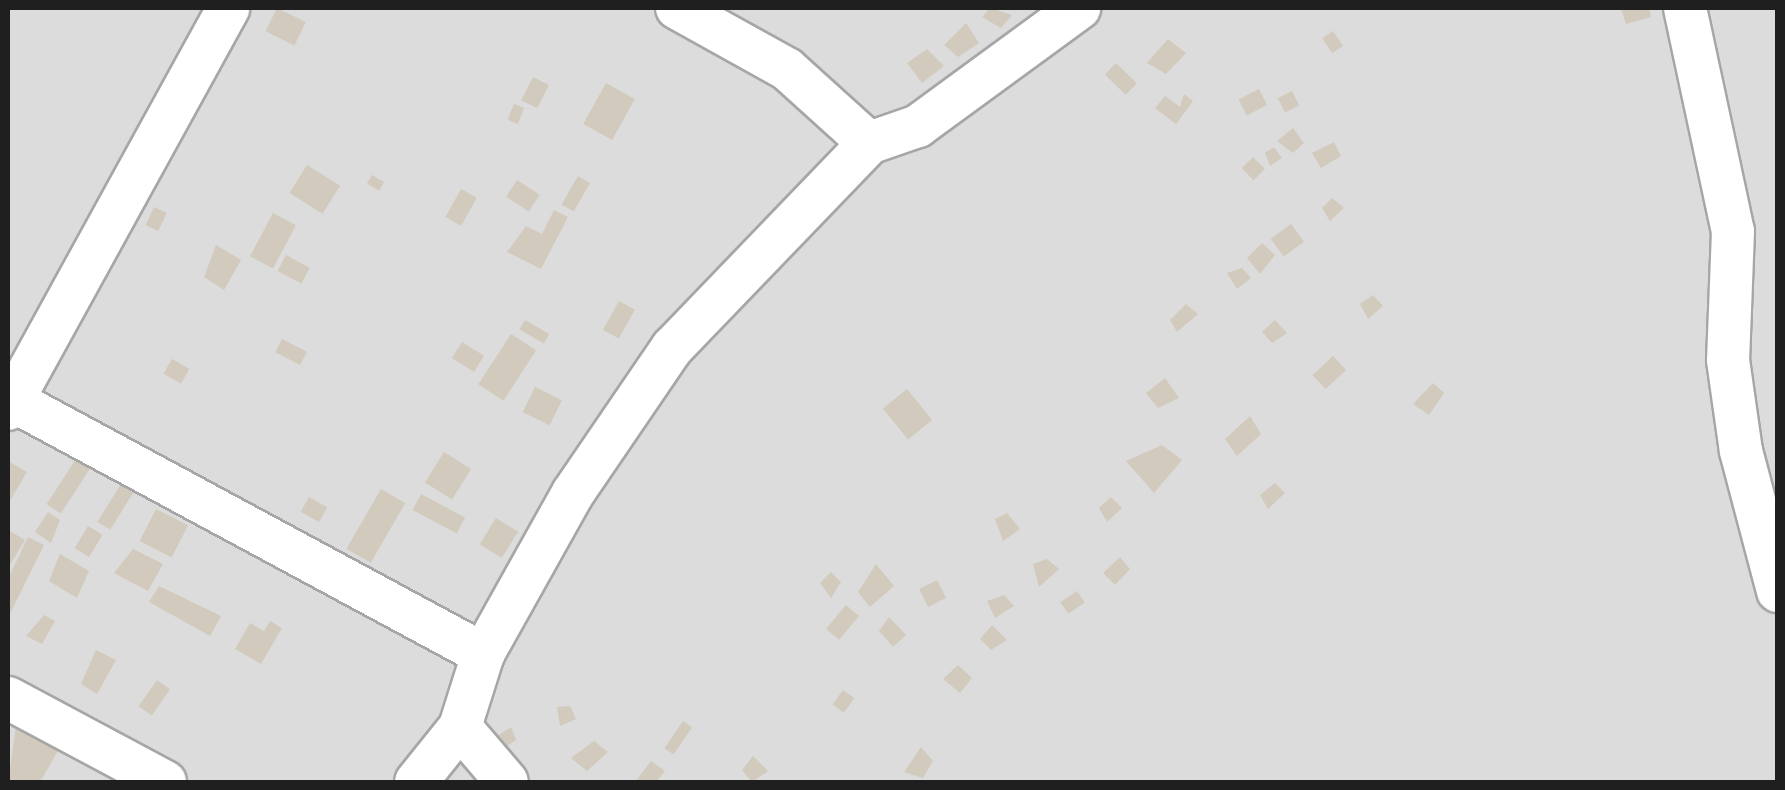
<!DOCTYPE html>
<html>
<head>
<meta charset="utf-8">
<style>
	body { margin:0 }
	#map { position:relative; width:1785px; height:790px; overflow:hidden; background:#f1efe4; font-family:"Archivo Narrow",sans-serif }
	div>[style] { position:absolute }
	.residential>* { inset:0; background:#dddcdc; transform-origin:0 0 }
	.building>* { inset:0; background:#d1cabd; transform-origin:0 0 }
	.roads { filter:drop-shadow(2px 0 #a6a6a6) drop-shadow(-2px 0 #a6a6a6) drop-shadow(0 2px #a6a6a6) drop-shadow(0 -2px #a6a6a6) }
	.minor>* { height:42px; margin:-21px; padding:0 21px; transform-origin:21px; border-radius:21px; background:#fff }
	span { translate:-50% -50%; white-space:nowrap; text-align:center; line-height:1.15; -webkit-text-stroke:8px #fff; paint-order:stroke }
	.frame { position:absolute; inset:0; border:10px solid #1f1f1f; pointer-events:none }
</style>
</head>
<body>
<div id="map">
	<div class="residential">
		<i style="left:8px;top:8px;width:1769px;height:774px"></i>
	</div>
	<div class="building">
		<i style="left:277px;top:8px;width:32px;height:26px;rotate:26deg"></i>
		<i style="clip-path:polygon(990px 8px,1012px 15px,1001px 28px,982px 17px)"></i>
		<i style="clip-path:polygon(1621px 8px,1649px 8px,1651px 17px,1626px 24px)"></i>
		<i style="clip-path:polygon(966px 23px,979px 43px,958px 57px,944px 45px)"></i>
		<i style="left:1333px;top:31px;width:18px;height:13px;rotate:56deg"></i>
		<i style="clip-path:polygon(1168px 39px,1186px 53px,1166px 74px,1147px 63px)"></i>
		<i style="clip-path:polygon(927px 49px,944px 66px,922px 83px,907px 63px)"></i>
		<i style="left:1116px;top:63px;width:29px;height:16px;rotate:44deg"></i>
		<i style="left:533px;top:77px;width:18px;height:26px;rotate:27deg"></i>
		<i style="left:606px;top:83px;width:33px;height:47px;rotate:29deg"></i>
		<i style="left:1259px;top:89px;width:18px;height:23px;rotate:63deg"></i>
		<i style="left:1292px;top:91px;width:16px;height:16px;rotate:63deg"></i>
		<i style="clip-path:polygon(1184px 94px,1193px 101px,1176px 124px,1155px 108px,1165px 96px,1180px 107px)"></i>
		<i style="left:514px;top:104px;width:11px;height:17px;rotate:22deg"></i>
		<i style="clip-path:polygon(1293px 128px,1304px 143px,1293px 153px,1277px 141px)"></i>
		<i style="clip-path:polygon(1334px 142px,1341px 156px,1321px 168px,1312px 153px)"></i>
		<i style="clip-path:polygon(1274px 147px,1282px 158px,1270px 166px,1265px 153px)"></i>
		<i style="left:1253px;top:157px;width:17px;height:16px;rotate:45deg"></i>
		<i style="left:307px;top:165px;width:39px;height:33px;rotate:32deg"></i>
		<i style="left:372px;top:175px;width:14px;height:10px;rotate:30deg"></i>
		<i style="left:578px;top:176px;width:14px;height:33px;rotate:30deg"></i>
		<i style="left:517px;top:180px;width:27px;height:20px;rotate:33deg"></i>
		<i style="left:461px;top:189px;width:18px;height:32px;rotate:29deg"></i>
		<i style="clip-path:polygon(1332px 198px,1344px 208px,1330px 221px,1322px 208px)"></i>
		<i style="left:154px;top:207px;width:14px;height:20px;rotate:25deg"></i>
		<i style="clip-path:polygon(554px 210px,568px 217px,541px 269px,507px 252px,526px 226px,542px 234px)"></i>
		<i style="left:273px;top:213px;width:26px;height:49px;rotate:28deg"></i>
		<i style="left:1291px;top:224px;width:22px;height:25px;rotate:54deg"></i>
		<i style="clip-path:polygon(1262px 243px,1275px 255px,1260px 274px,1247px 258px)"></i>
		<i style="clip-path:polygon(216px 245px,241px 260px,224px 290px,204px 277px)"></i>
		<i style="left:286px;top:255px;width:27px;height:18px;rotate:28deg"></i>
		<i style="clip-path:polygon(1242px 268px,1251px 278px,1237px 289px,1227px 273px)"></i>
		<i style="clip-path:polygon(1373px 295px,1383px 306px,1368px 319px,1360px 304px)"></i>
		<i style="left:619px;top:301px;width:18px;height:33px;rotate:29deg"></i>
		<i style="clip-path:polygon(1186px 304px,1198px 314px,1177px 332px,1170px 320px)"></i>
		<i style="left:525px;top:320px;width:28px;height:11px;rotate:30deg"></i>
		<i style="clip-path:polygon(1275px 320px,1287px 333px,1272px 343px,1262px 332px)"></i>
		<i style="left:511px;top:334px;width:30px;height:60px;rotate:33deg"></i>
		<i style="left:282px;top:339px;width:28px;height:15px;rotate:27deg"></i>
		<i style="left:462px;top:342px;width:26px;height:19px;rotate:32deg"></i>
		<i style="left:1333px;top:356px;width:19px;height:28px;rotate:47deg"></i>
		<i style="left:172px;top:359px;width:20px;height:17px;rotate:30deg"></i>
		<i style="clip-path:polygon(1165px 378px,1179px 398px,1158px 408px,1146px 393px)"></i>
		<i style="clip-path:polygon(1433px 383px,1444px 393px,1429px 415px,1413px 404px)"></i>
		<i style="left:535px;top:387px;width:30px;height:28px;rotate:26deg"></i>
		<i style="left:907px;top:389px;width:40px;height:31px;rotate:51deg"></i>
		<i style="clip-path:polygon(1250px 416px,1261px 434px,1237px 456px,1225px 439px)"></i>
		<i style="clip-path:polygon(1162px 445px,1182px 460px,1154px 493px,1126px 461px)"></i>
		<i style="left:444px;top:452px;width:32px;height:36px;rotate:32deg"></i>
		<i style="left:76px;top:459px;width:17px;height:54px;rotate:33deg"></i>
		<i style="clip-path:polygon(8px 461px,27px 472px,8px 504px)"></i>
		<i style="left:126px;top:476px;width:15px;height:54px;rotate:32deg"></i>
		<i style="clip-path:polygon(1275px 483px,1285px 493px,1268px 509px,1260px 495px)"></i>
		<i style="left:381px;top:489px;width:28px;height:69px;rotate:30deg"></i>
		<i style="left:421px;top:494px;width:50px;height:18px;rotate:28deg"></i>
		<i style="left:309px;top:497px;width:21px;height:17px;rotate:29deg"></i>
		<i style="clip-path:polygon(1111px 497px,1122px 508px,1107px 522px,1099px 508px)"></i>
		<i style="left:156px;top:509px;width:36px;height:36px;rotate:27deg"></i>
		<i style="clip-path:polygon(48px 512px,60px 520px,51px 543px,35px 532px)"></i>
		<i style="clip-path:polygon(1007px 513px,1020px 529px,1003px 541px,995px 519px)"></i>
		<i style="left:496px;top:518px;width:26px;height:31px;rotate:32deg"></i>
		<i style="left:88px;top:526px;width:17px;height:26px;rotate:31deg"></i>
		<i style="clip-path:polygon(8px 530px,25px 540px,8px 568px)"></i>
		<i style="clip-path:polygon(28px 537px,44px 545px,8px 618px,8px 579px)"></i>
		<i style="clip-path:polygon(133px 549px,163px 564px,148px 591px,114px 573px)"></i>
		<i style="clip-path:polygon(60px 554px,89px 571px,77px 598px,49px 581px)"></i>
		<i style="clip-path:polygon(1120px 557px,1130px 569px,1115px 585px,1103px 573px)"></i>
		<i style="clip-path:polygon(1047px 559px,1059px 569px,1039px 587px,1033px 564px)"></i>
		<i style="clip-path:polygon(876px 564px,894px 586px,870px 607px,858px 592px)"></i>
		<i style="clip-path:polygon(831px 572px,841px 582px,831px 598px,820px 583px)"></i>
		<i style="left:937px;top:580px;width:20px;height:20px;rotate:63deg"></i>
		<i style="clip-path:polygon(159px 586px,221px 616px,210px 636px,149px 602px)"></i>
		<i style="left:1077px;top:591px;width:14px;height:20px;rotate:56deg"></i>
		<i style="clip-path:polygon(1004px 595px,1014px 606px,995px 618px,987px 601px)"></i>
		<i style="left:846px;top:605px;width:17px;height:31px;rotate:40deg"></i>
		<i style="clip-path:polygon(44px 615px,55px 621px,42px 644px,26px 636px)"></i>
		<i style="clip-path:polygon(889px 617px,906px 635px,893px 647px,879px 631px)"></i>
		<i style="clip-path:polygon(270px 621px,282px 628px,261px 664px,235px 649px,250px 623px,264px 631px)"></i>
		<i style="clip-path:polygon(992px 625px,1007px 640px,991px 650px,980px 639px)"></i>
		<i style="clip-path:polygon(96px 650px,116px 660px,97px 694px,81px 684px)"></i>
		<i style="clip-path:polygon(958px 665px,972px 678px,960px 693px,943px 679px)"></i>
		<i style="left:157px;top:680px;width:16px;height:32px;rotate:35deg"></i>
		<i style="left:843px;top:690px;width:14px;height:18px;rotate:36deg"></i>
		<i style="clip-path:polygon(570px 706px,576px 719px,560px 726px,557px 707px)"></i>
		<i style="left:683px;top:721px;width:11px;height:33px;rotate:34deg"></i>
		<i style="clip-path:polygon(16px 726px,59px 749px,40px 782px,8px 782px)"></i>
		<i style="clip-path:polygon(511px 727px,516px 740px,500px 751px,496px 737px)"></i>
		<i style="clip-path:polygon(594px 741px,608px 752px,587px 771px,571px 758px)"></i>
		<i style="clip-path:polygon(921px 747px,933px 761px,923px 778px,904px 772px)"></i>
		<i style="clip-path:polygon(753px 756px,768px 771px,752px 782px,742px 770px)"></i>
		<i style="clip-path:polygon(651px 761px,665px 771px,656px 782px,635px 782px)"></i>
	</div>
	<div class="roads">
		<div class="minor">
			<i style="left:677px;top:8px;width:126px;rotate:29deg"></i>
			<i style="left:787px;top:69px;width:110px;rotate:42.1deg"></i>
			<i style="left:1685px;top:8px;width:228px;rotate:77.9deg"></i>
			<i style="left:1733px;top:231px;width:129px;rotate:92.2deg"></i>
			<i style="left:1728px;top:360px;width:92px;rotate:81.9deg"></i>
			<i style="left:1741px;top:451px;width:145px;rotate:75.2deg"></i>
			<i style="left:8px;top:398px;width:540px;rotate:28.32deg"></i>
			<i style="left:8px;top:409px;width:457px;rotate:-61.2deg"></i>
			<i style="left:8px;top:698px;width:178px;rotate:28.1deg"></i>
			<i style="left:460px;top:727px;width:72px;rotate:49.5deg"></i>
			<i style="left:416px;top:782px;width:70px;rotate:-51.3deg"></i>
			<i style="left:460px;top:727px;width:77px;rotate:-72.5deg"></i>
			<i style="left:483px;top:654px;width:184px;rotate:-60.8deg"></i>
			<i style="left:573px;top:493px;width:176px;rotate:-55.7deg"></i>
			<i style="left:672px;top:348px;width:284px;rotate:-46.1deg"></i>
			<i style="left:869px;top:143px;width:52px;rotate:-19.1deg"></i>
			<i style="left:918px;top:126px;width:200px;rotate:-36.2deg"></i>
		</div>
	</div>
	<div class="frame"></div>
</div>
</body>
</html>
